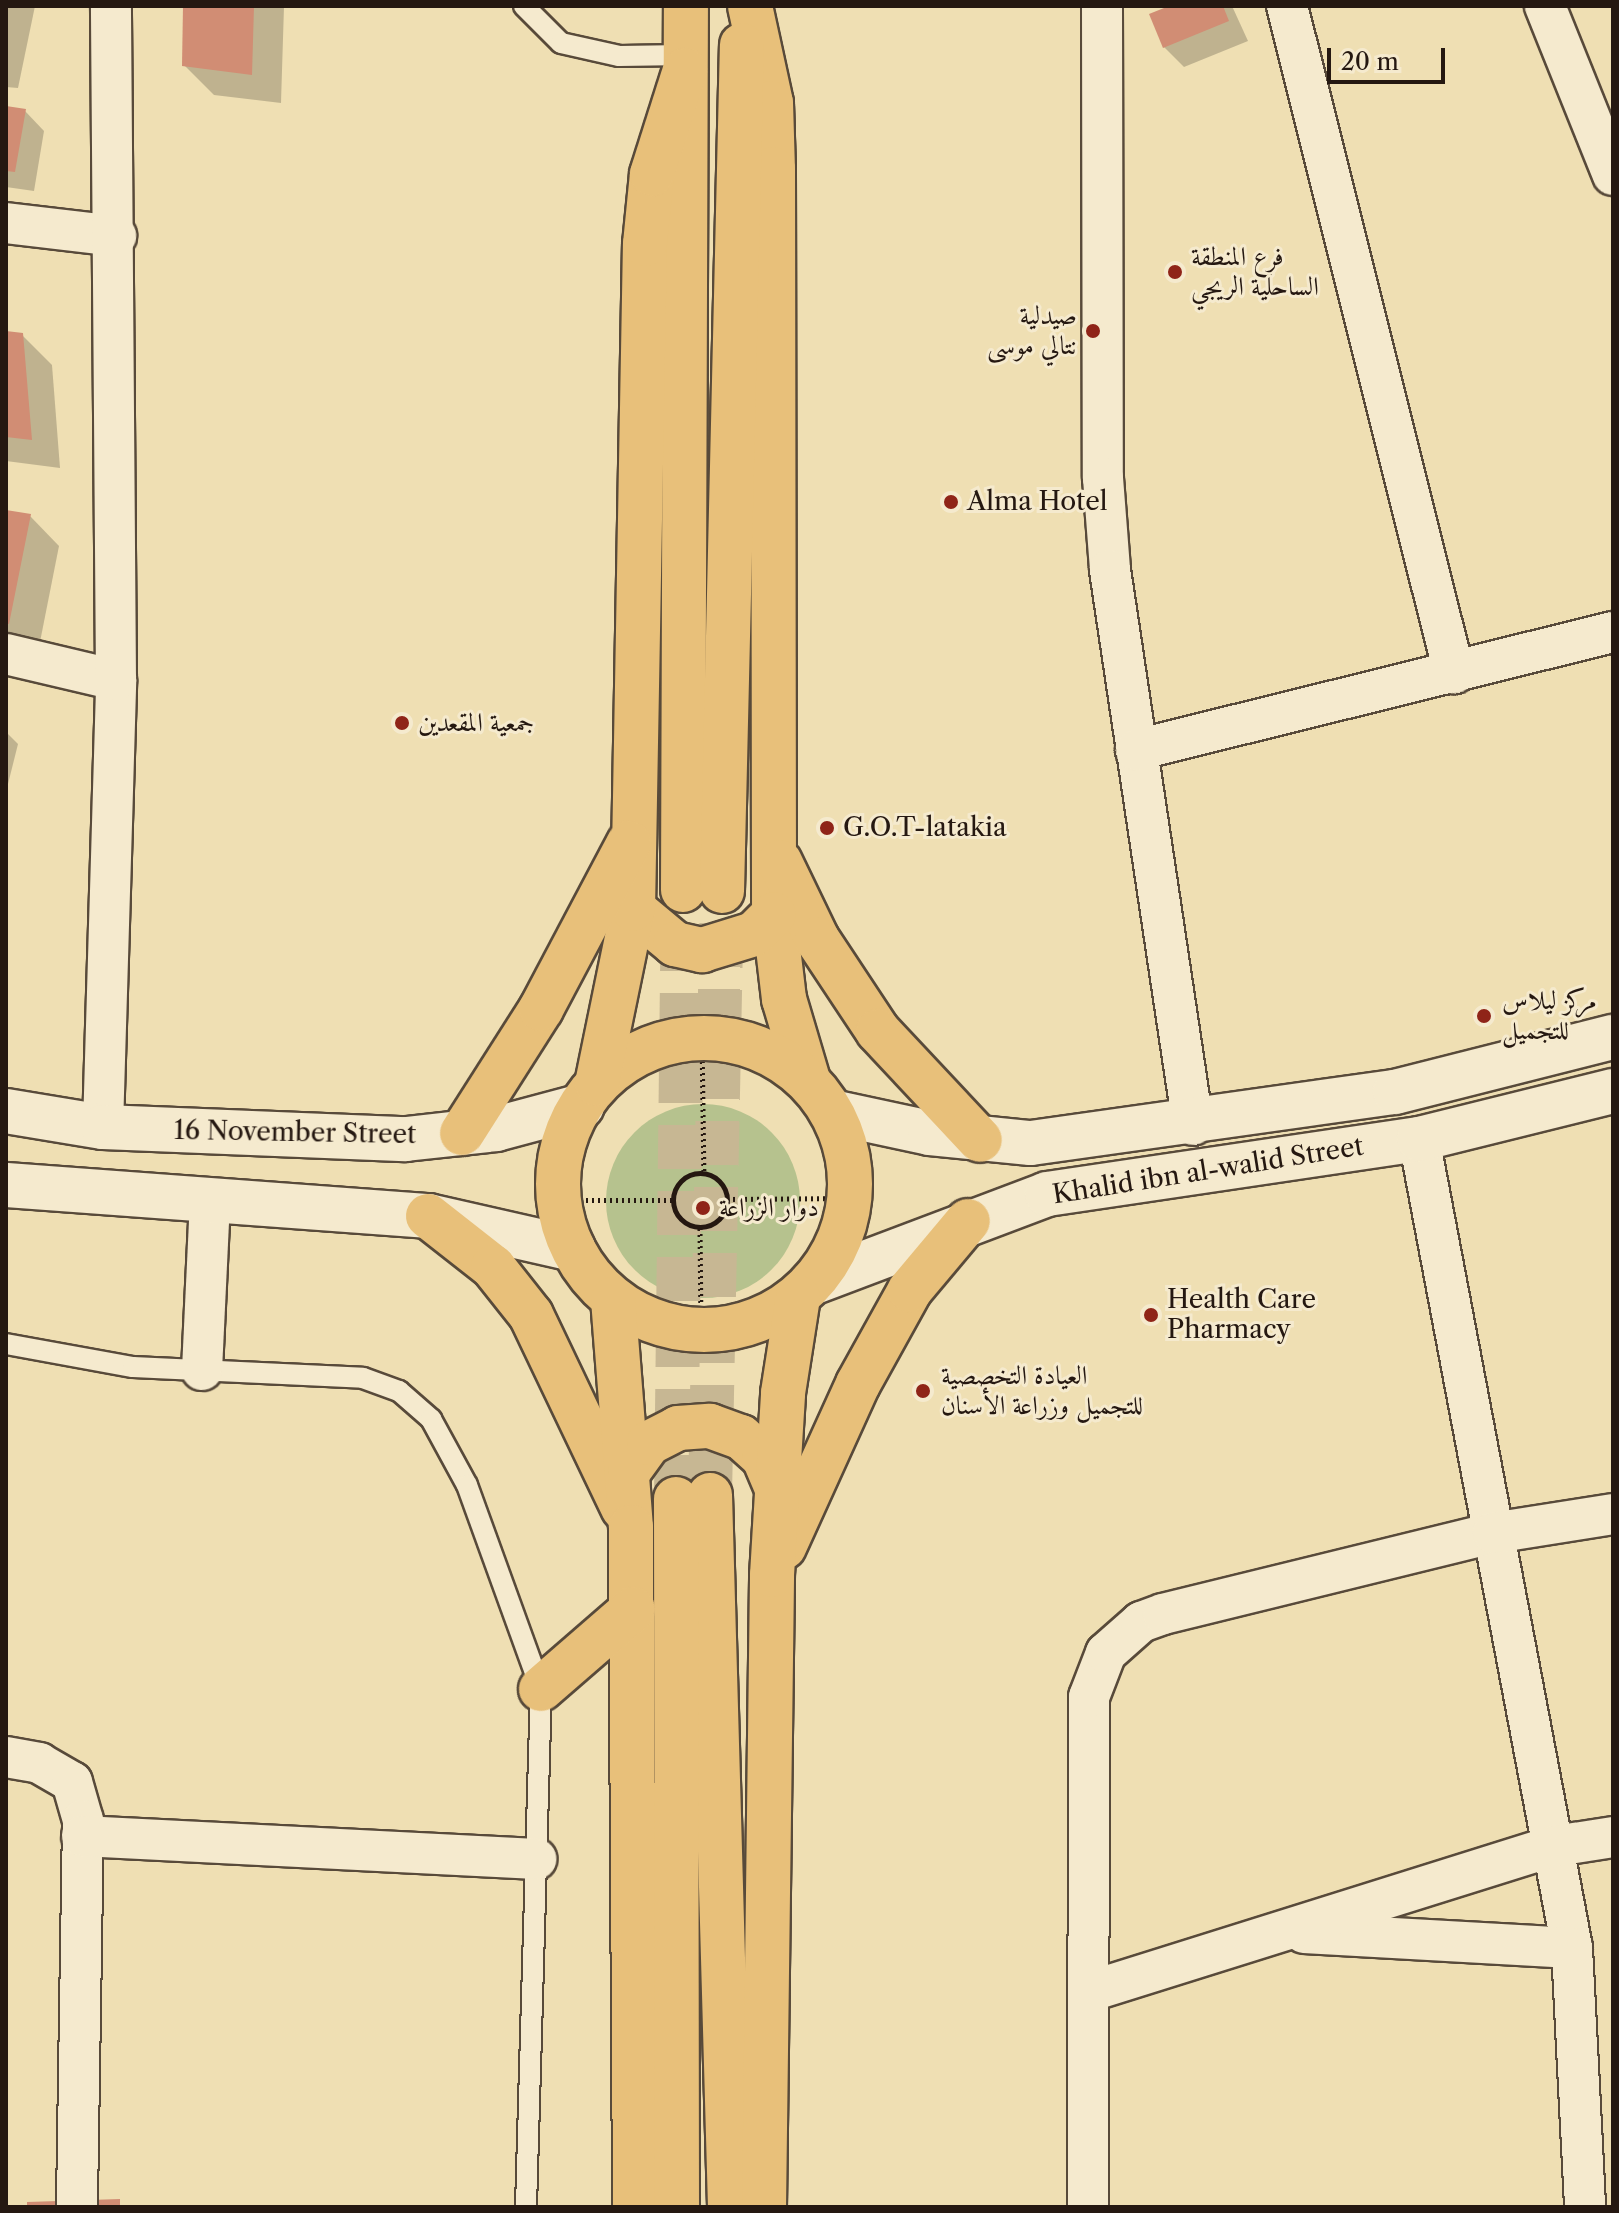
<!DOCTYPE html>
<html>
<head>
<meta charset="utf-8">
<style>
	body { margin:0 }
	#map { position:relative; width:1619px; height:2213px; overflow:hidden; background:#efdfb3; font-family:"Libre Caslon Text",Amiri,serif }
	div>[style] { position:absolute }
	.green>* { inset:0; background:#b6c28e }
	.round { border-radius:50% }
	.shadow>* { inset:0; background:#0003 }
	.building>* { inset:0; background:#d18d74 }
	.primary-tunnel>* { height:44px; margin-top:-22px; transform-origin:0; background:repeating-linear-gradient(90deg,#c7b793 0 44px,transparent 0 66px) }
	.path>* { height:5px; margin-top:-2.5px; transform-origin:0; background:repeating-linear-gradient(90deg,#251811 0 2px,transparent 0 6px) }
	.path>.ring { margin:-2.5px; padding:0; box-sizing:content-box; background:none; border:5px solid #251811; border-radius:50% }
	.roads { filter:drop-shadow(2px 0 #584a3a) drop-shadow(-2px 0 #584a3a) drop-shadow(0 2px #584a3a) drop-shadow(0 -2px #584a3a) }
	.service>* { height:20px; margin:-10px; padding:0 10px; transform-origin:10px; border-radius:10px; background:#f5eace }
	.minor>* { height:40px; margin:-20px; padding:0 20px; transform-origin:20px; border-radius:20px; background:#f5eace }
	.tertiary>* { height:44px; margin:-22px; padding:0 22px; transform-origin:22px; border-radius:22px; background:#f5eace }
	.primary>* { height:44px; margin:-22px; padding:0 22px; transform-origin:22px; border-radius:22px; background:#e8c07a }
	.primary>.ring { margin:-22px; padding:0; box-sizing:content-box; background:none; border:44px solid #e8c07a; border-radius:50% }
	.dots>* { width:22px; height:22px; translate:-50% -50%; box-sizing:border-box; border:4px solid #f5eace; border-radius:50% }
	span { translate:-50% -50%; white-space:nowrap; text-align:center; line-height:1.15; -webkit-text-stroke:6px #f5eace; paint-order:stroke }
	.poi-label { font-size:26px; color:#251811 }
	.left { translate:0 -50%; text-align:left }
	.right { translate:-100% -50%; text-align:right }
	.street-label { font-size:26px; color:#251811 }
	.frame { position:absolute; inset:0; border:8px solid #251811; pointer-events:none }
	.scale { position:absolute; left:1327px; top:48px; width:118px; height:36px; box-sizing:border-box; border:4px solid #251811; border-top:0; padding-left:10px; font-size:24px; line-height:28px; white-space:nowrap; color:#251811; -webkit-text-stroke:6px #f5eace; paint-order:stroke }
</style>
</head>
<body>
<div id="map">
	<div class="green">
		<i class="round" style="left:606px;top:1104px;width:194px;height:194px"></i>
	</div>
	<div class="shadow">
		<i style="clip-path:polygon(6px 6px,35px 6px,18px 88px,6px 87px)"></i>
		<i style="clip-path:polygon(185px 6px,284px 6px,281px 103px,214px 95px,184px 65px)"></i>
		<i style="clip-path:polygon(1175px 6px,1232px 6px,1248px 41px,1184px 67px,1164px 47px)"></i>
		<i style="clip-path:polygon(6px 108px,25px 111px,44px 131px,34px 191px,6px 187px)"></i>
		<i style="clip-path:polygon(6px 333px,22px 335px,52px 365px,60px 468px,6px 461px)"></i>
		<i style="clip-path:polygon(6px 512px,30px 516px,59px 546px,38px 652px,6px 644px)"></i>
		<i style="clip-path:polygon(6px 732px,18px 744px,6px 792px)"></i>
	</div>
	<div class="building">
		<i style="clip-path:polygon(183px 6px,254px 6px,252px 75px,182px 66px)"></i>
		<i style="clip-path:polygon(1169px 6px,1223px 6px,1229px 21px,1163px 48px,1149px 14px)"></i>
		<i style="clip-path:polygon(6px 106px,26px 109px,15px 172px,6px 171px)"></i>
		<i style="clip-path:polygon(6px 331px,23px 333px,32px 440px,6px 437px)"></i>
		<i style="clip-path:polygon(6px 510px,31px 514px,9px 624px,6px 623px)"></i>
		<i style="clip-path:polygon(120px 2199px,120px 2207px,27px 2207px,27px 2202px)"></i>
	</div>
	<div class="primary-tunnel">
		<i style="left:710px;top:1495px;width:604px;rotate:-88.86deg"></i>
		<i style="left:676px;top:1499px;width:609px;rotate:-89.34deg"></i>
	</div>
	<div class="path">
		<i style="left:702px;top:1037px;width:136px;rotate:89.2deg"></i>
		<i class="ring" style="left:673px;top:1173px;width:49px;height:49px"></i>
		<i style="left:727px;top:1199px;width:123px;rotate:-0.5deg"></i>
		<i style="left:562px;top:1200px;width:111px"></i>
		<i style="left:700px;top:1228px;width:103px;rotate:89.4deg"></i>
	</div>
	<div class="roads">
		<div class="service">
			<i style="left:524px;top:6px;width:52px;rotate:45deg"></i>
			<i style="left:561px;top:43px;width:59px;rotate:12.6deg"></i>
			<i style="left:619px;top:56px;width:66px;rotate:-0.9deg"></i>
			<i style="left:6px;top:1344px;width:129px;rotate:10.3deg"></i>
			<i style="left:133px;top:1367px;width:230px;rotate:2.7deg"></i>
			<i style="left:363px;top:1378px;width:38px;rotate:20deg"></i>
			<i style="left:399px;top:1391px;width:43px;rotate:41.2deg"></i>
			<i style="left:431px;top:1419px;width:75px;rotate:61.4deg"></i>
			<i style="left:467px;top:1485px;width:217px;rotate:70.1deg"></i>
			<i style="left:541px;top:1689px;width:518px;rotate:91.66deg"></i>
		</div>
		<div class="minor">
			<i style="left:1102px;top:6px;width:472px;rotate:89.9deg"></i>
			<i style="left:1103px;top:478px;width:92px;rotate:85.6deg"></i>
			<i style="left:1110px;top:570px;width:561px;rotate:81.49deg"></i>
			<i style="left:1287px;top:6px;width:688px;rotate:75.94deg"></i>
			<i style="left:1545px;top:6px;width:182px;rotate:68.1deg"></i>
			<i style="left:6px;top:223px;width:111px;rotate:6.7deg"></i>
			<i style="left:6px;top:654px;width:113px;rotate:13.3deg"></i>
			<i style="left:1136px;top:750px;width:491px;rotate:-13.9deg"></i>
			<i style="left:103px;top:1127px;width:447px;rotate:-88.3deg"></i>
			<i style="left:116px;top:680px;width:674px;rotate:-90.43deg"></i>
			<i style="left:1419px;top:1139px;width:823px;rotate:79.29deg"></i>
			<i style="left:1572px;top:1948px;width:259px;rotate:87.1deg"></i>
			<i style="left:202px;top:1370px;width:169px;rotate:-87.3deg"></i>
			<i style="left:6px;top:1757px;width:34px;rotate:10deg"></i>
			<i style="left:39px;top:1763px;width:38px;rotate:30deg"></i>
			<i style="left:72px;top:1782px;width:40px;rotate:74deg"></i>
			<i style="left:83px;top:1820px;width:387px;rotate:90.9deg"></i>
			<i style="left:82px;top:1836px;width:455px;rotate:2.9deg"></i>
			<i style="left:1304px;top:1933px;width:268px;rotate:3.2deg"></i>
			<i style="left:1091px;top:1991px;width:486px;rotate:-17.4deg"></i>
			<i style="left:1555px;top:1846px;width:59px;rotate:-8.8deg"></i>
			<i style="left:1088px;top:2207px;width:510px;rotate:-89.89deg"></i>
			<i style="left:1089px;top:1697px;width:47px;rotate:-68.9deg"></i>
			<i style="left:1106px;top:1653px;width:47px;rotate:-41.5deg"></i>
			<i style="left:1141px;top:1622px;width:23px;rotate:-20deg"></i>
			<i style="left:1163px;top:1614px;width:340px;rotate:-13.8deg"></i>
			<i style="left:1493px;top:1533px;width:121px;rotate:-9deg"></i>
		</div>
		<div class="tertiary">
			<i style="left:6px;top:1111px;width:98px;rotate:9.4deg"></i>
			<i style="left:103px;top:1127px;width:303px;rotate:2.3deg"></i>
			<i style="left:406px;top:1139px;width:91px;rotate:-6.3deg"></i>
			<i style="left:496px;top:1129px;width:89px;rotate:-15deg"></i>
			<i style="left:832px;top:1112px;width:100px;rotate:12.1deg"></i>
			<i style="left:930px;top:1133px;width:101px;rotate:5.7deg"></i>
			<i style="left:1031px;top:1143px;width:368px;rotate:-8deg"></i>
			<i style="left:1395px;top:1092px;width:225px;rotate:-14.2deg"></i>
			<i style="left:6px;top:1185px;width:423px;rotate:4.2deg"></i>
			<i style="left:428px;top:1216px;width:149px;rotate:12.8deg"></i>
			<i style="left:812px;top:1283px;width:251px;rotate:-20.7deg"></i>
			<i style="left:1047px;top:1194px;width:376px;rotate:-8.4deg"></i>
			<i style="left:1419px;top:1139px;width:200px;rotate:-13.9deg"></i>
		</div>
		<div class="primary">
			<i style="left:750px;top:6px;width:99px;rotate:77.8deg"></i>
			<i style="left:771px;top:103px;width:66px;rotate:88.3deg"></i>
			<i style="left:773px;top:169px;width:745px;rotate:89.92deg"></i>
			<i style="left:774px;top:914px;width:86px;rotate:83.3deg"></i>
			<i style="left:784px;top:999px;width:84px;rotate:73.5deg"></i>
			<i style="left:780px;top:862px;width:85px;rotate:64.3deg"></i>
			<i style="left:817px;top:939px;width:110px;rotate:56.5deg"></i>
			<i style="left:878px;top:1031px;width:149px;rotate:46.9deg"></i>
			<i style="left:683px;top:890px;width:884px;rotate:-89.81deg"></i>
			<i style="left:722px;top:891px;width:846px;rotate:-88.65deg"></i>
			<i style="left:633px;top:909px;width:55px;rotate:39.8deg"></i>
			<i style="left:675px;top:944px;width:28px;rotate:13deg"></i>
			<i style="left:702px;top:950px;width:54px;rotate:-17.1deg"></i>
			<i style="left:754px;top:934px;width:28px;rotate:-45deg"></i>
			<i class="ring" style="left:558px;top:1038px;width:248px;height:248px"></i>
			<i style="left:597px;top:1084px;width:179px;rotate:-78.4deg"></i>
			<i style="left:633px;top:909px;width:665px;rotate:-88.97deg"></i>
			<i style="left:645px;top:244px;width:70px;rotate:-84.3deg"></i>
			<i style="left:652px;top:174px;width:109px;rotate:-72.4deg"></i>
			<i style="left:462px;top:1133px;width:147px;rotate:-57.5deg"></i>
			<i style="left:541px;top:1009px;width:188px;rotate:-62.1deg"></i>
			<i style="left:428px;top:1216px;width:83px;rotate:38.1deg"></i>
			<i style="left:493px;top:1267px;width:61px;rotate:51.6deg"></i>
			<i style="left:531px;top:1315px;width:214px;rotate:64.5deg"></i>
			<i style="left:613px;top:1299px;width:229px;rotate:85.5deg"></i>
			<i style="left:631px;top:1527px;width:680px;rotate:89.66deg"></i>
			<i style="left:630px;top:1469px;width:32px;rotate:-54deg"></i>
			<i style="left:649px;top:1443px;width:33px;rotate:-27deg"></i>
			<i style="left:678px;top:1428px;width:32px;rotate:-4deg"></i>
			<i style="left:710px;top:1426px;width:33px;rotate:20deg"></i>
			<i style="left:741px;top:1437px;width:31px;rotate:42deg"></i>
			<i style="left:764px;top:1458px;width:33px;rotate:67deg"></i>
			<i style="left:710px;top:1495px;width:712px;rotate:88.39deg"></i>
			<i style="left:676px;top:1499px;width:708px;rotate:89.92deg"></i>
			<i style="left:784px;top:1547px;width:179px;rotate:-65.6deg"></i>
			<i style="left:858px;top:1384px;width:107px;rotate:-61deg"></i>
			<i style="left:910px;top:1290px;width:90px;rotate:-50deg"></i>
			<i style="left:541px;top:1689px;width:122px;rotate:-41deg"></i>
			<i style="left:764px;top:2207px;width:632px;rotate:-89.27deg"></i>
			<i style="left:772px;top:1575px;width:182px;rotate:-86.5deg"></i>
			<i style="left:783px;top:1393px;width:97px;rotate:-81.1deg"></i>
		</div>
	</div>
	<div class="dots">
		<i style="left:1175px;top:272px;background:#8f2418"></i>
		<i style="left:1093px;top:331px;background:#8f2418"></i>
		<i style="left:951px;top:502px;background:#8f2418"></i>
		<i style="left:402px;top:723px;background:#8f2418"></i>
		<i style="left:827px;top:828px;background:#8f2418"></i>
		<i style="left:1484px;top:1016px;background:#8f2418"></i>
		<i style="left:703px;top:1208px;background:#8f2418"></i>
		<i style="left:1151px;top:1315px;background:#8f2418"></i>
		<i style="left:923px;top:1391px;background:#8f2418"></i>
	</div>
	<div class="poi-label">
		<span class="left" style="left:1191px;top:272px">فرع المنطقة<br>الساحلية الريجي</span>
		<span class="right" style="left:1077px;top:331px">صيدلية<br>نتالي موسى</span>
		<span class="left" style="left:967px;top:502px">Alma Hotel</span>
		<span class="left" style="left:418px;top:723px">جمعية المقعدين</span>
		<span class="left" style="left:843px;top:828px">G.O.T-latakia</span>
		<span class="left" style="left:1502px;top:1016px">مركز ليلاس<br>للتجميل</span>
		<span class="left" style="left:719px;top:1208px">دوار الزراعة</span>
		<span class="left" style="left:1167px;top:1315px">Health Care<br>Pharmacy</span>
		<span class="left" style="left:941px;top:1391px">العيادة التخصصية<br>للتجميل وزراعة الأسنان</span>
	</div>
	<div class="street-label">
		<span style="left:295px;top:1133px;rotate:1deg">16 November Street</span>
		<span style="left:1208px;top:1171px;rotate:-9deg">Khalid ibn al-walid Street</span>
	</div>
	<div class="frame"></div>
	<div class="scale">20 m</div>
</div>
</body>
</html>
